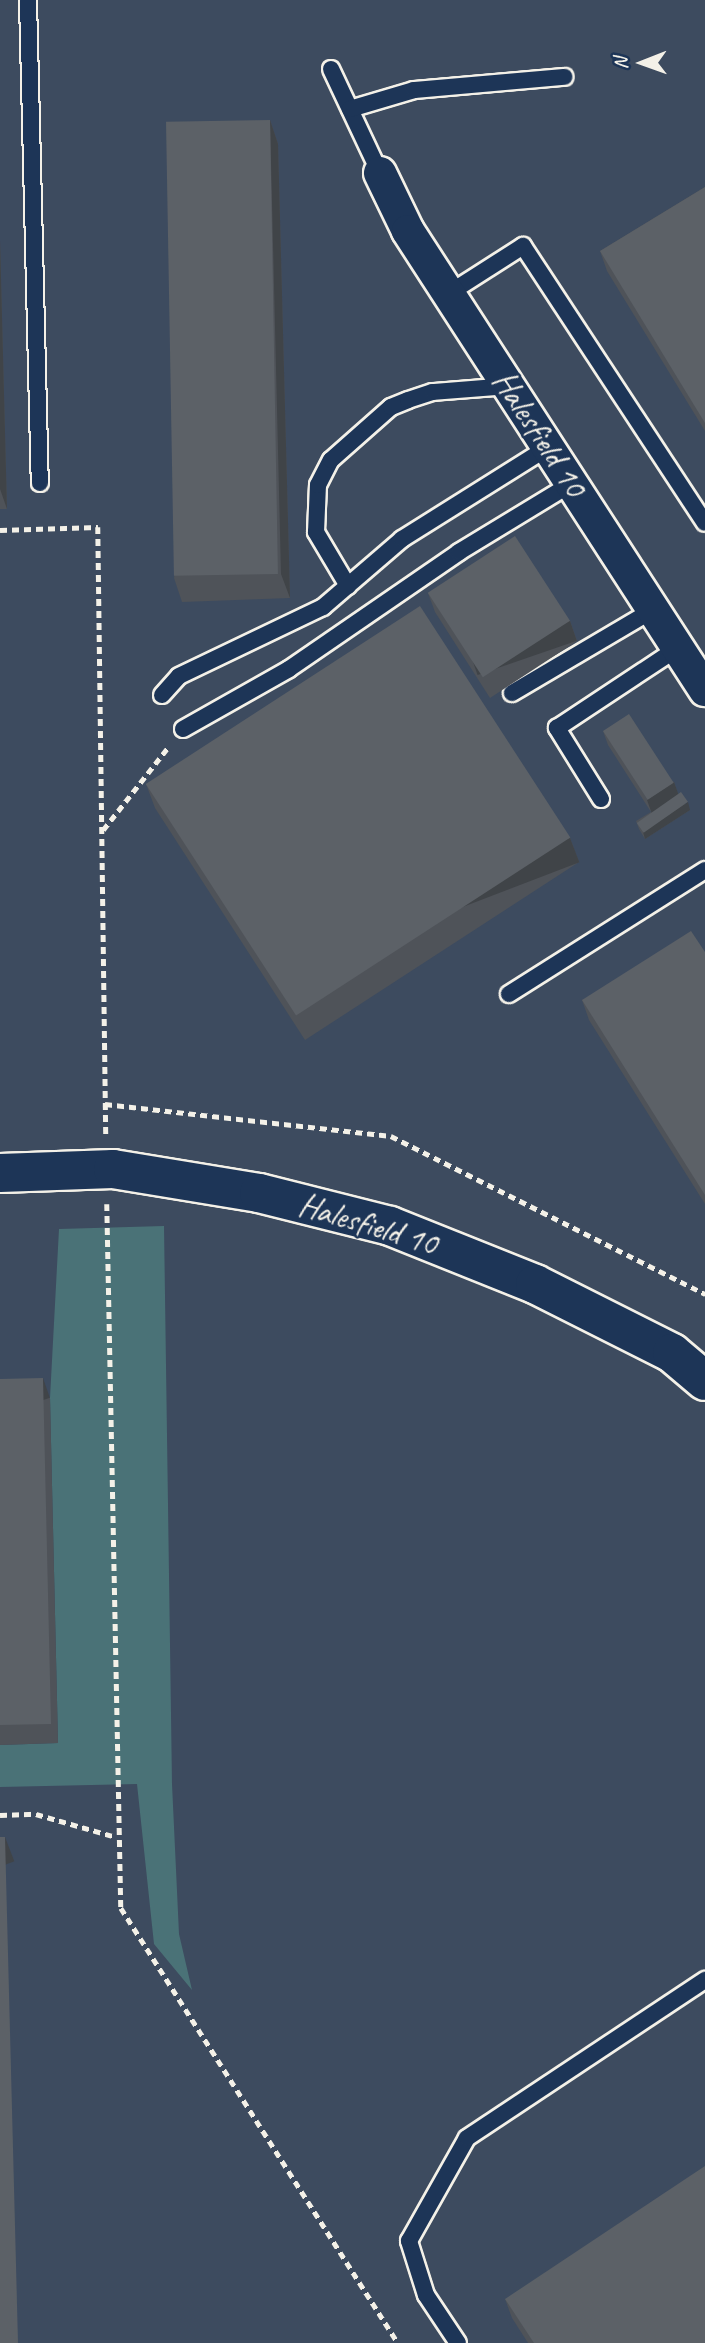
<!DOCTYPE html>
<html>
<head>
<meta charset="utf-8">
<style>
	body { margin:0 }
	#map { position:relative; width:705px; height:2343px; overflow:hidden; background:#30425c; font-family:Caveat,sans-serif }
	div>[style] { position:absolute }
	.built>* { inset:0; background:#3d4b5f; transform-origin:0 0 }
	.green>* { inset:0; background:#4a7277 }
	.path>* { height:4.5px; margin-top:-2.25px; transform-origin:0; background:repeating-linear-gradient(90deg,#f4f1e8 0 7px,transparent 0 12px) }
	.roads { filter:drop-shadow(2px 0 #f4f1e8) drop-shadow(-2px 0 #f4f1e8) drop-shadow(0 2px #f4f1e8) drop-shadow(0 -2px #f4f1e8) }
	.lane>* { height:16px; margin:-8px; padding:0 8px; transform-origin:8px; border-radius:8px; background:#1d3557 }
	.street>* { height:32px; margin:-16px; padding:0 16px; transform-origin:16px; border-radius:16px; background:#1d3557 }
	.secondary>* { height:38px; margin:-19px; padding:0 19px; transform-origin:19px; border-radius:19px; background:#1d3557 }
	.wall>* { inset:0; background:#4f5359 }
	.shaded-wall>* { inset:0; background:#404448; transform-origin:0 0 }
	.building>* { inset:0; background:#5c6167; transform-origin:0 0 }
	span { translate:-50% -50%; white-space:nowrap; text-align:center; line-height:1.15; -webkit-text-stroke:5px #1d3557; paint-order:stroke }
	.street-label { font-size:33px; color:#f4f1e8 }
	.north { position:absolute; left:607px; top:28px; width:70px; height:70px; -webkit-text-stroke:5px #1d3557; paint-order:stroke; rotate:269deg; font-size:19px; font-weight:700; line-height:28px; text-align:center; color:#f4f1e8 }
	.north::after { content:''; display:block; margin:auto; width:24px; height:32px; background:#f4f1e8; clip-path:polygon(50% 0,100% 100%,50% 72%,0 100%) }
</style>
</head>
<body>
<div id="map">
	<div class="built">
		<i style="left:0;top:0;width:705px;height:2343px"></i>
	</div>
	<div class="green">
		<i style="clip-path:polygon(164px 1226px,172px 1784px,179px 1934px,192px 1990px,154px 1944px,137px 1784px,0 1787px,0 1745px,58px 1743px,50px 1398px,59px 1229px)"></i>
	</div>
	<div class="path">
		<i style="left:0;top:530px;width:98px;rotate:-1.8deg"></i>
		<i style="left:98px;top:527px;width:608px;rotate:89.25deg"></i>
		<i style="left:103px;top:830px;width:107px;rotate:-51.8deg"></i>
		<i style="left:105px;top:1104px;width:288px;rotate:6.4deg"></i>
		<i style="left:391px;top:1136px;width:352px;rotate:26.7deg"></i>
		<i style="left:107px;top:1204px;width:704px;rotate:88.86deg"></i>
		<i style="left:121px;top:1908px;width:516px;rotate:57.51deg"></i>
		<i style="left:0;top:1815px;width:36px;rotate:-2deg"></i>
		<i style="left:36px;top:1814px;width:83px;rotate:16deg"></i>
	</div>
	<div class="roads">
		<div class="lane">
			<i style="left:28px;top:0;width:483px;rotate:88.6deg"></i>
			<i style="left:331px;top:69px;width:115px;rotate:64.8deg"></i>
			<i style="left:350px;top:109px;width:67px;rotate:-16.5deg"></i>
			<i style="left:414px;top:90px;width:151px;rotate:-5deg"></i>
			<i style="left:448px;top:294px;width:89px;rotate:-32.6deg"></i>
			<i style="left:523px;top:246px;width:331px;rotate:56.7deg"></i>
			<i style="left:348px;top:586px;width:63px;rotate:-120.7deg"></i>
			<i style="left:316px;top:532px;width:47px;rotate:-87.6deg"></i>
			<i style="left:318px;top:485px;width:28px;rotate:-63deg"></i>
			<i style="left:331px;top:460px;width:80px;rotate:-41.5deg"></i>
			<i style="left:391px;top:407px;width:18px;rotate:-22deg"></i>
			<i style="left:408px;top:400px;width:26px;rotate:-18deg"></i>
			<i style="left:433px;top:392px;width:74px;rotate:-4.6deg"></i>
			<i style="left:512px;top:693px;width:164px;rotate:-30.5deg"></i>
			<i style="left:162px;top:695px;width:25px;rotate:-48deg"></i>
			<i style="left:179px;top:676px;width:160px;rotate:-25.6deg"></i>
			<i style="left:323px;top:607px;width:104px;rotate:-40.7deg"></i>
			<i style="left:402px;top:539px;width:171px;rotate:-32.1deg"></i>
			<i style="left:183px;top:729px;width:122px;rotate:-29.5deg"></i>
			<i style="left:289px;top:669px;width:206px;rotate:-34.5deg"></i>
			<i style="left:459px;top:552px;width:131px;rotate:-31.3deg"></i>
			<i style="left:601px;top:799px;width:84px;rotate:-121.8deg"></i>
			<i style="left:557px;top:728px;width:145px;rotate:-33.5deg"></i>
			<i style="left:509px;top:994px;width:232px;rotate:-32.3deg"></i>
			<i style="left:458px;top:2343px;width:58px;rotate:-123.7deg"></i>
			<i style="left:426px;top:2295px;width:57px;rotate:-107.5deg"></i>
			<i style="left:409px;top:2241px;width:118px;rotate:-60.6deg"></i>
			<i style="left:467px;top:2138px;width:286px;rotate:-33.6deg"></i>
		</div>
		<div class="street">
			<i style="left:380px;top:173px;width:64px;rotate:64.2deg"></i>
			<i style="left:408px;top:231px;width:547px;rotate:57.09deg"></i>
		</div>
		<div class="secondary">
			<i style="left:0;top:1173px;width:113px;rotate:-2deg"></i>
			<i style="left:113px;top:1169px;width:148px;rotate:9.3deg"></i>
			<i style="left:259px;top:1193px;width:135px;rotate:14.1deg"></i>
			<i style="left:390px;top:1226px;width:156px;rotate:21.8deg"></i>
			<i style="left:535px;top:1284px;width:153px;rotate:26.7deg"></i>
			<i style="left:672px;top:1353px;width:43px;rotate:40.3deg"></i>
		</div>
	</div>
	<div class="wall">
		<i style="clip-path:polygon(270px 120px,278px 144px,290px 598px,182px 602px,174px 578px)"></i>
		<i style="clip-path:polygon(705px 187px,705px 431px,607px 271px,600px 251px)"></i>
		<i style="clip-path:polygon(0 240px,7px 509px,0 509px)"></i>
		<i style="clip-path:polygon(428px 593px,570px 621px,577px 641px,490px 698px,435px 612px)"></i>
		<i style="clip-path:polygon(603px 731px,674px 782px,678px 794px,690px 810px,645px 839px,639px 829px,636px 821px,651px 812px,608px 745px)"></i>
		<i style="clip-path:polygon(146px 784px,570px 838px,579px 862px,305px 1040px,155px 808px)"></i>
		<i style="clip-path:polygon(705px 952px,705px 1204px,589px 1020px,582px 1000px)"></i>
		<i style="clip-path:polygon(0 1379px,50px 1398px,58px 1743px,0 1745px)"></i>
		<i style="clip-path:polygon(505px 2299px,705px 2343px,528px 2343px,512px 2318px)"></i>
	</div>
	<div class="shaded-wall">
		<i style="clip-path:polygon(270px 120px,278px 144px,290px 598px,281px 574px)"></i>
		<i style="clip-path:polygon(0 240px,7px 509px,0 489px)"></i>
		<i style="left:570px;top:621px;width:21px;height:105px;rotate:71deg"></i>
		<i style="clip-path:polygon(674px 782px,679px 796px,652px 814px,647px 800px)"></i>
		<i style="clip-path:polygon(688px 802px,690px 810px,645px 839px,643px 832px)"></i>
		<i style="left:570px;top:838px;width:26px;height:326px;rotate:69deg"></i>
		<i style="left:43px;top:1378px;width:21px;height:346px;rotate:71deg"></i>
		<i style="left:5px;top:1837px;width:26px;height:506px;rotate:69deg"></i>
	</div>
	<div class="building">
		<i style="left:270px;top:120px;width:454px;height:104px;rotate:89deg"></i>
		<i style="clip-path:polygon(705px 187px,705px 423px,600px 251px)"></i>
		<i style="left:515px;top:536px;width:101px;height:104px;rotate:57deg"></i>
		<i style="left:420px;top:606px;width:276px;height:327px;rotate:57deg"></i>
		<i style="left:629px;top:714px;width:82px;height:31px;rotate:57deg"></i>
		<i style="left:681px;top:792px;width:12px;height:54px;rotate:55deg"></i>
		<i style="clip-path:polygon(691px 931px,705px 952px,705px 1195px,582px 1000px)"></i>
		<i style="clip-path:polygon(43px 1378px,51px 1724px,0 1725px,0 1379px)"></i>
		<i style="clip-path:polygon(0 1837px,5px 1837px,18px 2343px,0 2343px)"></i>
		<i style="clip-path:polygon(705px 2166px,705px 2343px,534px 2343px,505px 2299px)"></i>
	</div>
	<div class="street-label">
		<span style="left:539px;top:434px;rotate:57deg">Halesfield 10</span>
		<span style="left:368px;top:1225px;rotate:17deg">Halesfield 10</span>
	</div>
	<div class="north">N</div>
</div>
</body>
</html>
